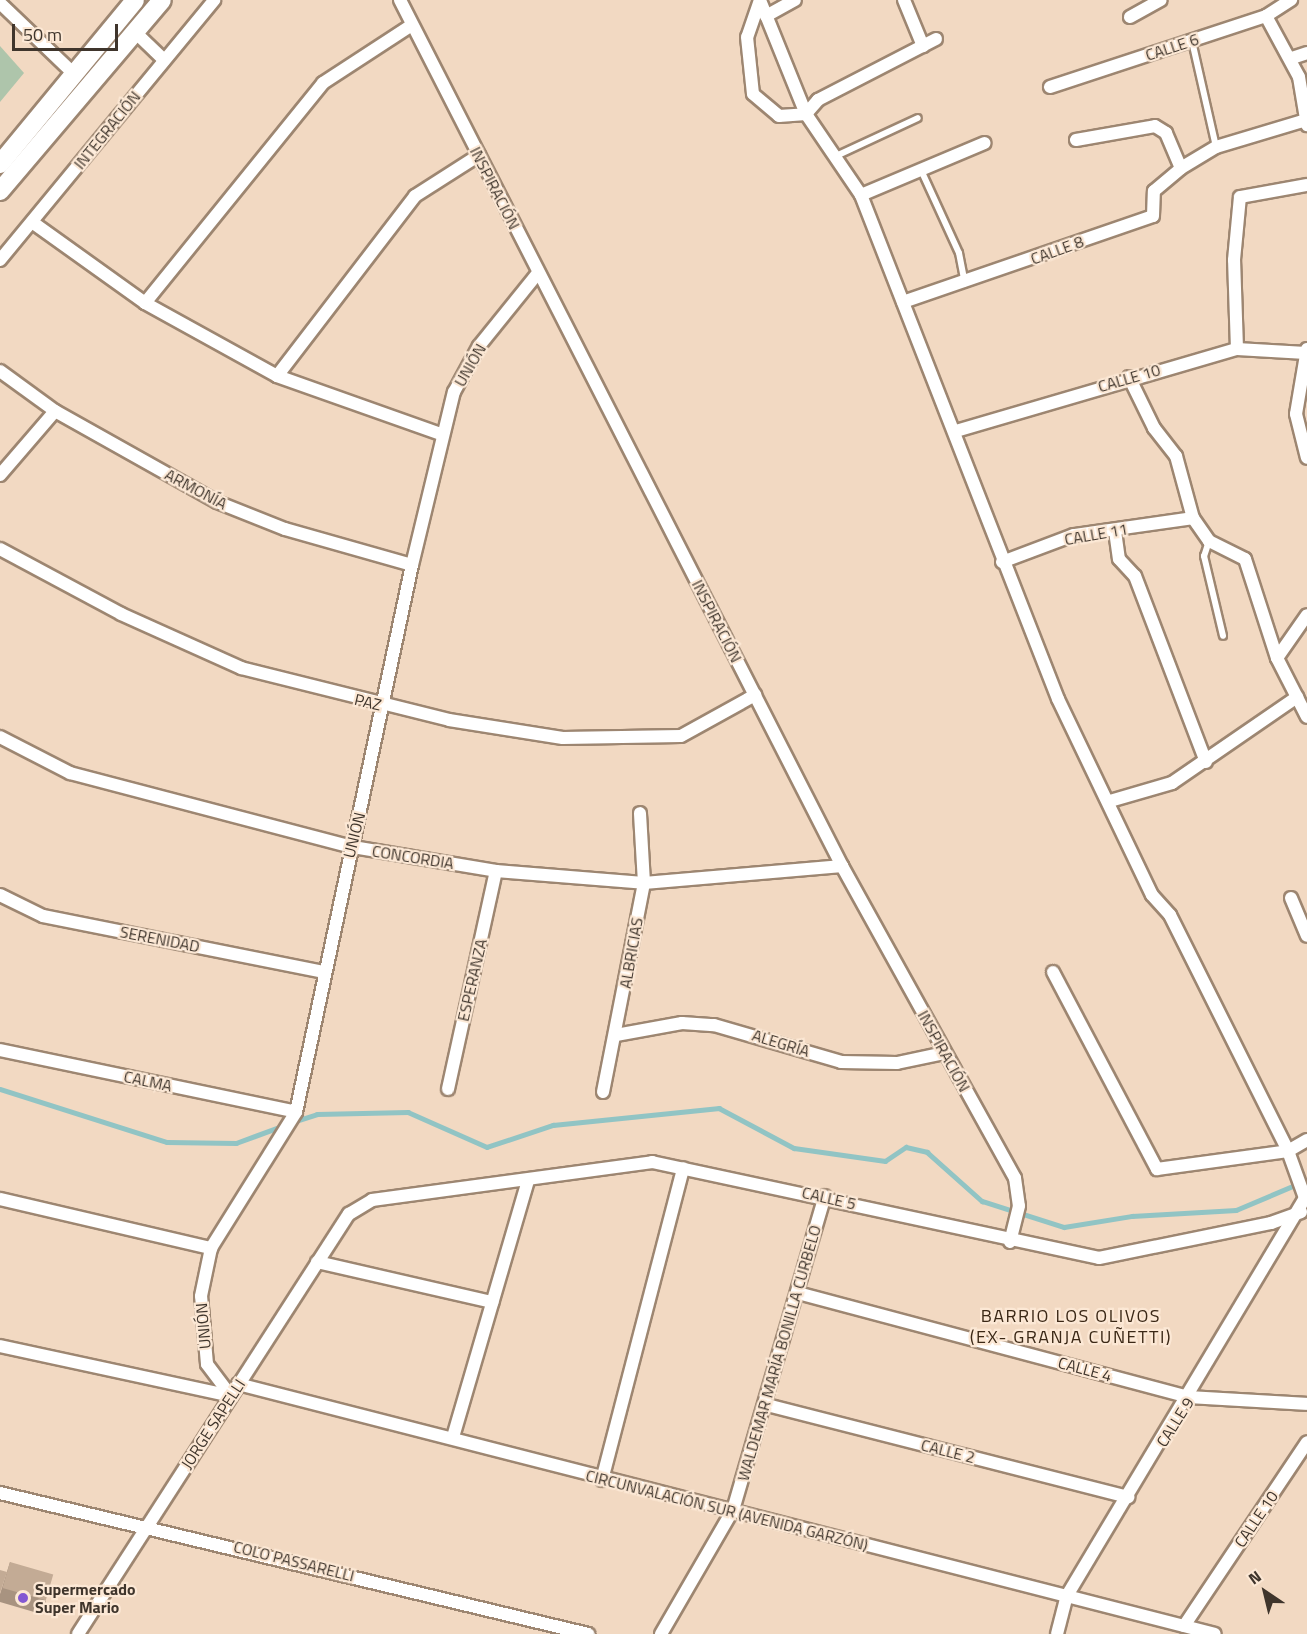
<!DOCTYPE html>
<html>
<head>
<meta charset="utf-8">
<style>
	body { margin:0 }
	#map { position:relative; width:1307px; height:1634px; overflow:hidden; background:#f2d9c2; font-family:"Titillium Web",sans-serif }
	div>[style] { position:absolute }
	.green>* { inset:0; background:#aec5ab }
	.stream>* { height:4.5px; margin:-2.25px; padding:0 2.25px; transform-origin:2.25px; border-radius:2.25px; background:#91c4c4 }
	.roads { filter:drop-shadow(2px 0 #9d8671) drop-shadow(-2px 0 #9d8671) drop-shadow(0 2px #9d8671) drop-shadow(0 -2px #9d8671) }
	.service>* { height:6px; margin:-3px; padding:0 3px; transform-origin:3px; border-radius:3px; background:#fff }
	.minor>* { height:12px; margin:-6px; padding:0 6px; transform-origin:6px; border-radius:6px; background:#fff }
	.secondary>* { height:18px; margin:-9px; padding:0 9px; transform-origin:9px; border-radius:9px; background:#fff }
	.wall>* { inset:0; background:#a89380 }
	.building>* { inset:0; background:#c3ab95; transform-origin:0 0 }
	.dots>* { width:16px; height:16px; translate:-50% -50%; box-sizing:border-box; border:3px solid #fce8d5; border-radius:50% }
	span { translate:-50% -50%; white-space:nowrap; text-align:center; line-height:1.15; -webkit-text-stroke:4.5px #fce8d5; paint-order:stroke }
	.street-label { font-size:16px; color:#3f352c }
	.poi-label { font-size:16px; color:#3f352c; font-weight:700 }
	.left { translate:0 -50%; text-align:left }
	.neighbourhood-label { font-size:18px; color:#3b2816; letter-spacing:1.5px }
	.north { position:absolute; left:1235px; top:1562px; width:60px; height:60px; -webkit-text-stroke:4px #fce8d5; paint-order:stroke; rotate:325deg; font-size:16px; font-weight:700; line-height:24px; text-align:center; color:#3f352c }
	.north::after { content:''; display:block; margin:auto; width:21px; height:27px; background:#3f352c; clip-path:polygon(50% 0,100% 100%,50% 72%,0 100%) }
	.scale { position:absolute; left:12px; top:24px; width:106px; height:27px; box-sizing:border-box; border:3px solid #3f352c; border-top:0; padding-left:8px; font-size:18px; line-height:21px; white-space:nowrap; color:#3f352c; -webkit-text-stroke:4px #fce8d5; paint-order:stroke }
</style>
</head>
<body>
<div id="map">
	<div class="green">
		<i style="clip-path:polygon(0 46px,24px 73px,0 102px)"></i>
	</div>
	<div class="stream">
		<i style="left:0;top:1089px;width:175px;rotate:17.6deg"></i>
		<i style="left:167px;top:1142px;width:69px;rotate:0.8deg"></i>
		<i style="left:236px;top:1143px;width:52px;rotate:-20.2deg"></i>
		<i style="left:293px;top:1122px;width:25px;rotate:-18deg"></i>
		<i style="left:317px;top:1114px;width:91px;rotate:-1.3deg"></i>
		<i style="left:408px;top:1112px;width:86px;rotate:23.9deg"></i>
		<i style="left:487px;top:1147px;width:70px;rotate:-18.4deg"></i>
		<i style="left:553px;top:1125px;width:167px;rotate:-5.8deg"></i>
		<i style="left:719px;top:1108px;width:85px;rotate:28.1deg"></i>
		<i style="left:794px;top:1148px;width:92px;rotate:8.1deg"></i>
		<i style="left:885px;top:1161px;width:25px;rotate:-34deg"></i>
		<i style="left:906px;top:1147px;width:22px;rotate:13deg"></i>
		<i style="left:927px;top:1152px;width:74px;rotate:41.7deg"></i>
		<i style="left:982px;top:1201px;width:86px;rotate:17.6deg"></i>
		<i style="left:1064px;top:1227px;width:69px;rotate:-9.2deg"></i>
		<i style="left:1132px;top:1216px;width:104px;rotate:-3.3deg"></i>
		<i style="left:1236px;top:1210px;width:77px;rotate:-22.9deg"></i>
	</div>
	<div class="roads">
		<div class="service">
			<i style="left:1192px;top:41px;width:109px;rotate:77.2deg"></i>
			<i style="left:836px;top:156px;width:90px;rotate:-24.9deg"></i>
			<i style="left:921px;top:170px;width:91px;rotate:65.4deg"></i>
			<i style="left:959px;top:253px;width:31px;rotate:79deg"></i>
			<i style="left:1209px;top:541px;width:16px;rotate:108deg"></i>
			<i style="left:1204px;top:556px;width:82px;rotate:76.6deg"></i>
		</div>
		<div class="minor">
			<i style="left:400px;top:0;width:972px;rotate:62.96deg"></i>
			<i style="left:842px;top:866px;width:357px;rotate:61deg"></i>
			<i style="left:1015px;top:1178px;width:28px;rotate:82deg"></i>
			<i style="left:1019px;top:1206px;width:37px;rotate:104deg"></i>
			<i style="left:760px;top:0;width:39px;rotate:109deg"></i>
			<i style="left:747px;top:37px;width:57px;rotate:84deg"></i>
			<i style="left:753px;top:94px;width:34px;rotate:40deg"></i>
			<i style="left:779px;top:116px;width:27px;rotate:-4deg"></i>
			<i style="left:806px;top:114px;width:123px;rotate:-112deg"></i>
			<i style="left:904px;top:0;width:50px;rotate:67.6deg"></i>
			<i style="left:0;top:3px;width:101px;rotate:43.8deg"></i>
			<i style="left:766px;top:16px;width:33px;rotate:-29deg"></i>
			<i style="left:1266px;top:16px;width:69px;rotate:61.6deg"></i>
			<i style="left:1299px;top:77px;width:49px;rotate:80.5deg"></i>
			<i style="left:1130px;top:17px;width:35px;rotate:-29deg"></i>
			<i style="left:134px;top:31px;width:42px;rotate:44deg"></i>
			<i style="left:936px;top:39px;width:133px;rotate:152.7deg"></i>
			<i style="left:818px;top:100px;width:18px;rotate:131deg"></i>
			<i style="left:806px;top:114px;width:98px;rotate:55.8deg"></i>
			<i style="left:861px;top:195px;width:541px;rotate:68.65deg"></i>
			<i style="left:1058px;top:699px;width:217px;rotate:64.4deg"></i>
			<i style="left:1152px;top:895px;width:27px;rotate:48deg"></i>
			<i style="left:1170px;top:915px;width:264px;rotate:63.4deg"></i>
			<i style="left:1288px;top:1151px;width:50px;rotate:70.1deg"></i>
			<i style="left:1305px;top:1198px;width:463px;rotate:120.9deg"></i>
			<i style="left:1067px;top:1595px;width:40px;rotate:104.4deg"></i>
			<i style="left:1292px;top:58px;width:16px;rotate:-18deg"></i>
			<i style="left:1050px;top:87px;width:227px;rotate:-18.2deg"></i>
			<i style="left:1266px;top:16px;width:30px;rotate:-33deg"></i>
			<i style="left:1076px;top:140px;width:80px;rotate:-10deg"></i>
			<i style="left:1155px;top:126px;width:13px;rotate:32deg"></i>
			<i style="left:1166px;top:133px;width:38px;rotate:67deg"></i>
			<i style="left:1181px;top:168px;width:41px;rotate:-31deg"></i>
			<i style="left:1216px;top:147px;width:94px;rotate:-16.7deg"></i>
			<i style="left:861px;top:195px;width:134px;rotate:-22.8deg"></i>
			<i style="left:32px;top:222px;width:139px;rotate:35.6deg"></i>
			<i style="left:145px;top:303px;width:151px;rotate:28.9deg"></i>
			<i style="left:277px;top:376px;width:174px;rotate:19.5deg"></i>
			<i style="left:0;top:260px;width:337px;rotate:-50.5deg"></i>
			<i style="left:903px;top:302px;width:264px;rotate:-19deg"></i>
			<i style="left:1153px;top:216px;width:25px;rotate:-88deg"></i>
			<i style="left:1154px;top:191px;width:35px;rotate:-40deg"></i>
			<i style="left:145px;top:303px;width:283px;rotate:-51deg"></i>
			<i style="left:323px;top:83px;width:106px;rotate:-33.1deg"></i>
			<i style="left:1237px;top:349px;width:89px;rotate:-91.9deg"></i>
			<i style="left:1234px;top:260px;width:63px;rotate:-84.6deg"></i>
			<i style="left:1240px;top:197px;width:68px;rotate:-10.2deg"></i>
			<i style="left:1307px;top:349px;width:66px;rotate:99.6deg"></i>
			<i style="left:1296px;top:414px;width:45px;rotate:76deg"></i>
			<i style="left:0;top:371px;width:68px;rotate:36deg"></i>
			<i style="left:55px;top:411px;width:186px;rotate:29.3deg"></i>
			<i style="left:217px;top:502px;width:73px;rotate:21.7deg"></i>
			<i style="left:285px;top:529px;width:132px;rotate:15.8deg"></i>
			<i style="left:277px;top:376px;width:227px;rotate:-52.5deg"></i>
			<i style="left:415px;top:196px;width:76px;rotate:-32.6deg"></i>
			<i style="left:1129px;top:377px;width:57px;rotate:63.9deg"></i>
			<i style="left:1154px;top:428px;width:36px;rotate:52deg"></i>
			<i style="left:1176px;top:456px;width:64px;rotate:74.7deg"></i>
			<i style="left:1193px;top:518px;width:28px;rotate:55deg"></i>
			<i style="left:1209px;top:541px;width:40px;rotate:26.6deg"></i>
			<i style="left:1245px;top:559px;width:104px;rotate:72.1deg"></i>
			<i style="left:1277px;top:658px;width:66px;rotate:63deg"></i>
			<i style="left:956px;top:431px;width:293px;rotate:-16.3deg"></i>
			<i style="left:1237px;top:349px;width:69px;rotate:3.3deg"></i>
			<i style="left:0;top:475px;width:84px;rotate:-49.3deg"></i>
			<i style="left:1115px;top:531px;width:28px;rotate:82deg"></i>
			<i style="left:1119px;top:559px;width:23px;rotate:47deg"></i>
			<i style="left:1135px;top:576px;width:199px;rotate:69.1deg"></i>
			<i style="left:0;top:549px;width:137px;rotate:28.2deg"></i>
			<i style="left:121px;top:614px;width:132px;rotate:24.2deg"></i>
			<i style="left:241px;top:668px;width:214px;rotate:14deg"></i>
			<i style="left:449px;top:720px;width:115px;rotate:9deg"></i>
			<i style="left:563px;top:738px;width:118px;rotate:-1deg"></i>
			<i style="left:681px;top:736px;width:85px;rotate:-29deg"></i>
			<i style="left:1002px;top:562px;width:77px;rotate:-20.6deg"></i>
			<i style="left:1074px;top:535px;width:120px;rotate:-8.1deg"></i>
			<i style="left:1277px;top:658px;width:52px;rotate:-55.1deg"></i>
			<i style="left:0;top:737px;width:79px;rotate:27.2deg"></i>
			<i style="left:70px;top:773px;width:293px;rotate:14.7deg"></i>
			<i style="left:353px;top:847px;width:145px;rotate:9.5deg"></i>
			<i style="left:496px;top:871px;width:148px;rotate:4.6deg"></i>
			<i style="left:644px;top:883px;width:199px;rotate:-4.9deg"></i>
			<i style="left:1110px;top:801px;width:65px;rotate:-16.2deg"></i>
			<i style="left:1172px;top:783px;width:152px;rotate:-34.5deg"></i>
			<i style="left:0;top:895px;width:48px;rotate:26deg"></i>
			<i style="left:43px;top:916px;width:287px;rotate:11.3deg"></i>
			<i style="left:1291px;top:898px;width:41px;rotate:67.2deg"></i>
			<i style="left:1053px;top:972px;width:223px;rotate:62.2deg"></i>
			<i style="left:1157px;top:1169px;width:132px;rotate:-7.8deg"></i>
			<i style="left:1288px;top:1151px;width:22px;rotate:-30deg"></i>
			<i style="left:616px;top:1035px;width:67px;rotate:-10.3deg"></i>
			<i style="left:682px;top:1023px;width:32px;rotate:4deg"></i>
			<i style="left:714px;top:1025px;width:132px;rotate:16.2deg"></i>
			<i style="left:841px;top:1062px;width:56px;rotate:1deg"></i>
			<i style="left:897px;top:1063px;width:49px;rotate:-11.8deg"></i>
			<i style="left:0;top:1050px;width:302px;rotate:11.8deg"></i>
			<i style="left:448px;top:1089px;width:223px;rotate:-77.6deg"></i>
			<i style="left:603px;top:1092px;width:213px;rotate:-78.9deg"></i>
			<i style="left:644px;top:883px;width:70px;rotate:-93.3deg"></i>
			<i style="left:0;top:1199px;width:217px;rotate:13.1deg"></i>
			<i style="left:317px;top:1262px;width:180px;rotate:12.9deg"></i>
			<i style="left:798px;top:1293px;width:406px;rotate:14.9deg"></i>
			<i style="left:1190px;top:1397px;width:117px;rotate:3.4deg"></i>
			<i style="left:0;top:1346px;width:236px;rotate:12.2deg"></i>
			<i style="left:238px;top:1384px;width:1008px;rotate:14.35deg"></i>
			<i style="left:231px;top:1396px;width:40px;rotate:-127deg"></i>
			<i style="left:207px;top:1364px;width:68px;rotate:-95deg"></i>
			<i style="left:201px;top:1296px;width:49px;rotate:-78.2deg"></i>
			<i style="left:211px;top:1248px;width:160px;rotate:-58deg"></i>
			<i style="left:296px;top:1112px;width:559px;rotate:-78.03deg"></i>
			<i style="left:412px;top:565px;width:178px;rotate:-76.4deg"></i>
			<i style="left:454px;top:392px;width:52px;rotate:-61.5deg"></i>
			<i style="left:479px;top:346px;width:94px;rotate:-51.1deg"></i>
			<i style="left:767px;top:1405px;width:373px;rotate:14.3deg"></i>
			<i style="left:453px;top:1437px;width:268px;rotate:-73.7deg"></i>
			<i style="left:602px;top:1480px;width:322px;rotate:-75.4deg"></i>
			<i style="left:0;top:1493px;width:605px;rotate:13.48deg"></i>
			<i style="left:1184px;top:1626px;width:221px;rotate:-56.2deg"></i>
			<i style="left:78px;top:1634px;width:500px;rotate:-57.2deg"></i>
			<i style="left:349px;top:1214px;width:27px;rotate:-31deg"></i>
			<i style="left:372px;top:1200px;width:283px;rotate:-7.7deg"></i>
			<i style="left:652px;top:1162px;width:457px;rotate:12.1deg"></i>
			<i style="left:1099px;top:1258px;width:176px;rotate:-11.5deg"></i>
			<i style="left:1271px;top:1223px;width:32px;rotate:-20deg"></i>
			<i style="left:661px;top:1634px;width:143px;rotate:-59.9deg"></i>
			<i style="left:733px;top:1510px;width:327px;rotate:-73.7deg"></i>
		</div>
		<div class="secondary">
			<i style="left:0;top:164px;width:212px;rotate:-50.5deg"></i>
			<i style="left:0;top:191px;width:250px;rotate:-49.7deg"></i>
		</div>
	</div>
	<div class="wall">
		<i style="clip-path:polygon(10px 1562px,46px 1601px,41px 1614px,0 1602px,0 1594px)"></i>
	</div>
	<div class="building">
		<i style="left:10px;top:1562px;width:45px;height:27px;rotate:16deg"></i>
		<i style="clip-path:polygon(0 1570px,7px 1572px,0 1593px)"></i>
	</div>
	<div class="dots">
		<i style="left:23px;top:1598px;background:#8358d2"></i>
	</div>
	<div class="street-label">
		<span style="left:1172px;top:47px;rotate:-18deg">CALLE 6</span>
		<span style="left:107px;top:130px;rotate:-51deg">INTEGRACIÓN</span>
		<span style="left:495px;top:188px;rotate:63deg">INSPIRACIÓN</span>
		<span style="left:1057px;top:250px;rotate:-20deg">CALLE 8</span>
		<span style="left:470px;top:365px;rotate:-60deg">UNIÓN</span>
		<span style="left:1129px;top:378px;rotate:-16deg">CALLE 10</span>
		<span style="left:196px;top:489px;rotate:28deg">ARMONÍA</span>
		<span style="left:1096px;top:534px;rotate:-10deg">CALLE 11</span>
		<span style="left:717px;top:621px;rotate:63deg">INSPIRACIÓN</span>
		<span style="left:368px;top:702px;rotate:13deg">PAZ</span>
		<span style="left:354px;top:835px;rotate:-76deg">UNIÓN</span>
		<span style="left:413px;top:857px;rotate:9deg">CONCORDIA</span>
		<span style="left:160px;top:939px;rotate:11deg">SERENIDAD</span>
		<span style="left:631px;top:953px;rotate:-80deg">ALBRICIAS</span>
		<span style="left:472px;top:980px;rotate:-77deg">ESPERANZA</span>
		<span style="left:781px;top:1043px;rotate:17deg">ALEGRÍA</span>
		<span style="left:944px;top:1051px;rotate:61deg">INSPIRACIÓN</span>
		<span style="left:148px;top:1081px;rotate:12deg">CALMA</span>
		<span style="left:829px;top:1198px;rotate:13deg">CALLE 5</span>
		<span style="left:203px;top:1326px;rotate:-95deg">UNIÓN</span>
		<span style="left:779px;top:1353px;rotate:-74deg">WALDEMAR MARÍA BONILLA CURBELO</span>
		<span style="left:1085px;top:1369px;rotate:15deg">CALLE 4</span>
		<span style="left:1175px;top:1422px;rotate:-58deg">CALLE 9</span>
		<span style="left:213px;top:1424px;rotate:-57deg">JORGE SAPELLI</span>
		<span style="left:948px;top:1451px;rotate:14deg">CALLE 2</span>
		<span style="left:727px;top:1510px;rotate:14deg">CIRCUNVALACIÓN SUR (AVENIDA GARZÓN)</span>
		<span style="left:1256px;top:1519px;rotate:-56deg">CALLE 10</span>
		<span style="left:294px;top:1561px;rotate:14deg">COLO PASSARELLI</span>
	</div>
	<div class="poi-label">
		<span class="left" style="left:35px;top:1598px">Supermercado<br>Super Mario</span>
	</div>
	<div class="neighbourhood-label">
		<span style="left:1071px;top:1327px">BARRIO LOS OLIVOS<br>(EX- GRANJA CUÑETTI)</span>
	</div>
	<div class="north">N</div>
	<div class="scale">50 m</div>
</div>
</body>
</html>
